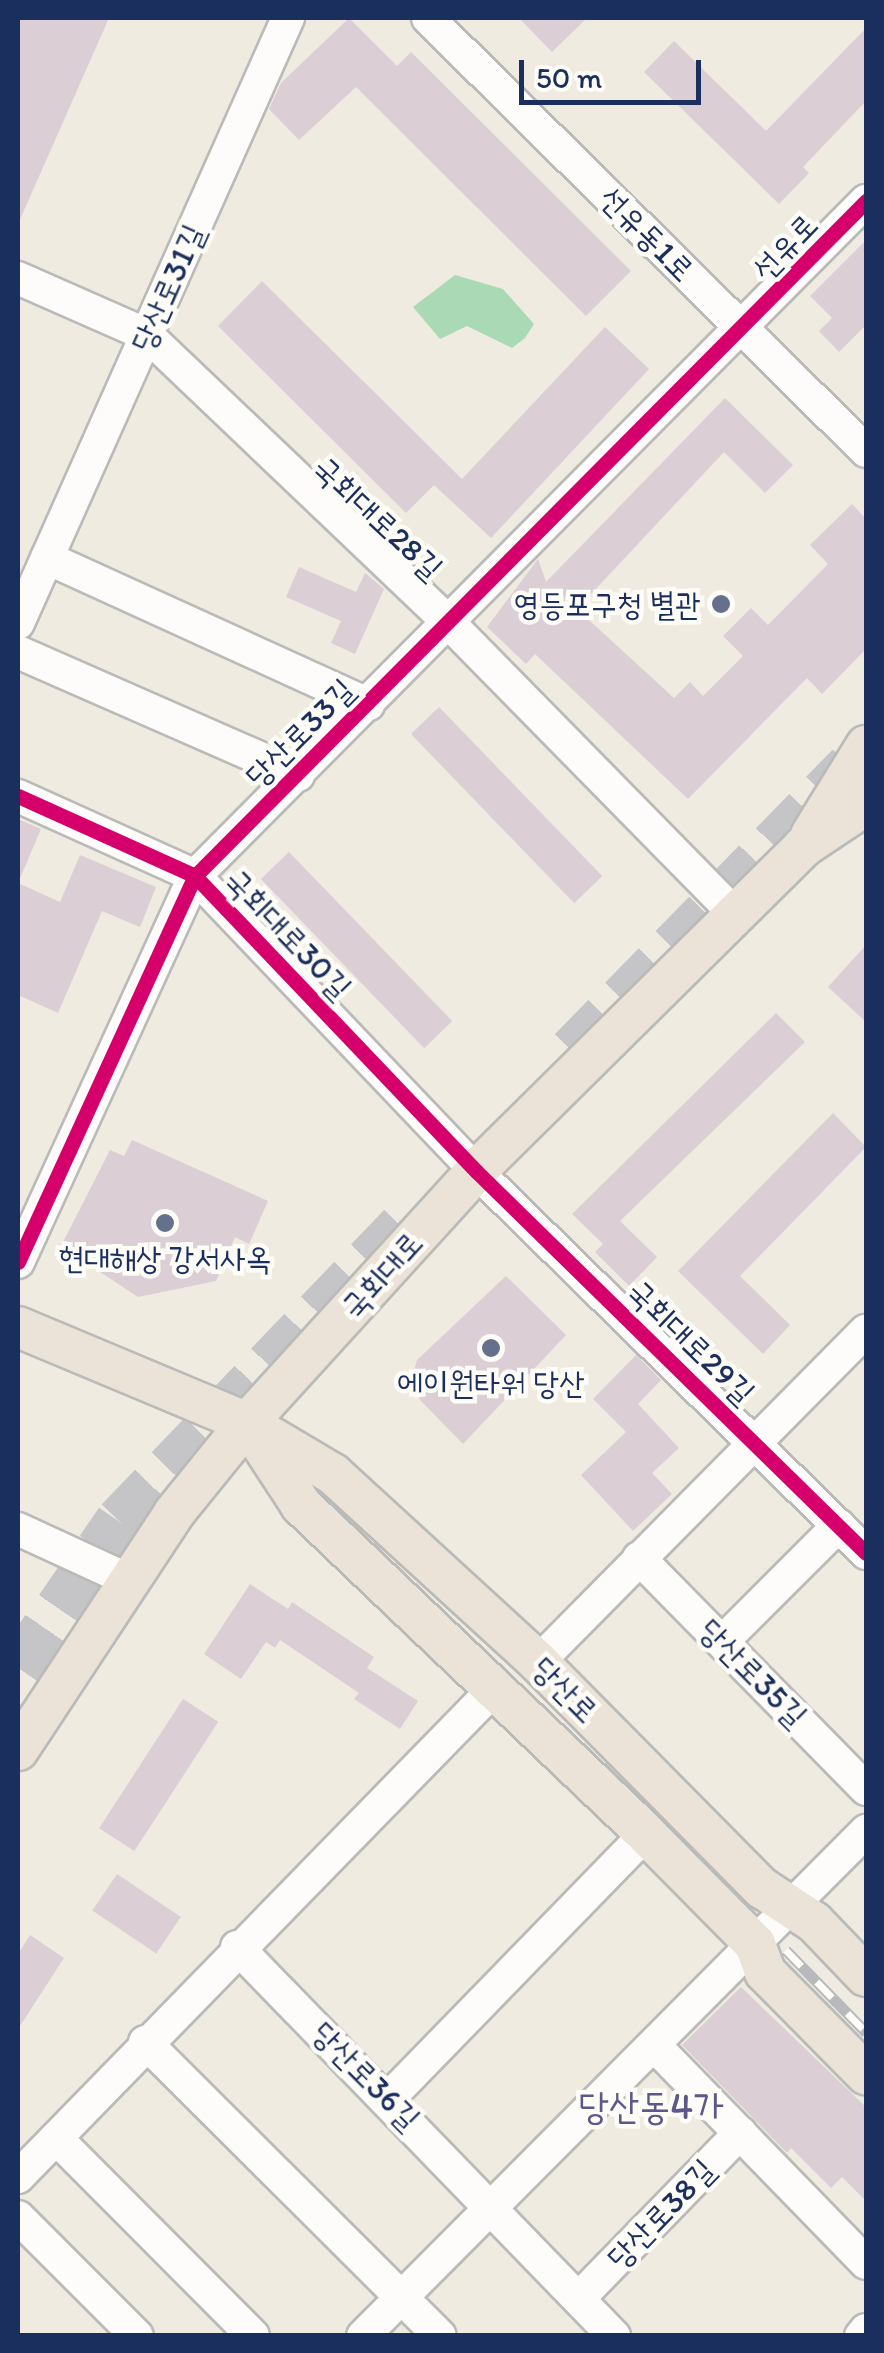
<!DOCTYPE html>
<html>
<head>
<meta charset="utf-8">
<style>
	body { margin:0 }
	#map { position:relative; width:884px; height:2353px; overflow:hidden; background:#efebe1; font-family:Itim,"Poor Story",sans-serif }
	div>[style] { position:absolute }
	.green>* { inset:0; background:#aad9b6 }
	.building>* { inset:0; background:#dbced5; transform-origin:0 0 }
	.highway-tunnel>* { height:48px; margin-top:-24px; transform-origin:0; background:repeating-linear-gradient(90deg,#c5c5c7 0 48px,transparent 0 72px) }
	.roads { filter:drop-shadow(2px 0 #babab8) drop-shadow(-2px 0 #babab8) drop-shadow(0 2px #babab8) drop-shadow(0 -2px #babab8) }
	.minor>* { height:32px; margin:-16px; padding:0 16px; transform-origin:16px; border-radius:16px; background:#fdfcfa }
	.major>* { height:40px; margin:-20px; padding:0 20px; transform-origin:20px; border-radius:20px; background:#ebe3d8 }
	.rail>* { height:11px; margin-top:-5.5px; transform-origin:0; background:repeating-linear-gradient(90deg,#fdfcf7 0 22px,#b7b9bc 0 44px); box-sizing:border-box; border-block:2px solid #b7b9bc }
	.cycleway>* { height:15px; margin:-7.5px; padding:0 7.5px; transform-origin:7.5px; border-radius:7.5px; background:#d6006c }
	.dots>* { width:28px; height:28px; translate:-50% -50%; box-sizing:border-box; border:5px solid #fdfcf7; border-radius:50% }
	span { translate:-50% -50%; white-space:nowrap; text-align:center; line-height:1.15; -webkit-text-stroke:9px #fdfcf7; paint-order:stroke }
	.street-label { font-size:32px; color:#1b2f5e }
	.poi-label { font-size:32px; color:#1b2f5e }
	.right { translate:-100% -50%; text-align:right }
	.quarter-label { font-size:38px; color:#5e588a }
	.frame { position:absolute; inset:0; border:20px solid #1b2f5e; pointer-events:none }
	.scale { position:absolute; left:519px; top:60px; width:182px; height:45px; box-sizing:border-box; border:5px solid #1b2f5e; border-top:0; padding-left:12px; font-size:30px; line-height:35px; white-space:nowrap; color:#1b2f5e; -webkit-text-stroke:8px #fdfcf7; paint-order:stroke }
</style>
</head>
<body>
<div id="map">
	<div class="green">
		<i style="clip-path:polygon(455px 275px,503px 289px,534px 324px,525px 338px,512px 348px,467px 326px,440px 339px,413px 307px)"></i>
	</div>
	<div class="building">
		<i style="clip-path:polygon(18px 18px,109px 18px,18px 224px)"></i>
		<i style="clip-path:polygon(349px 18px,397px 66px,411px 52px,631px 271px,586px 316px,356px 87px,299px 140px,269px 109px,281px 83px)"></i>
		<i style="clip-path:polygon(519px 18px,587px 18px,552px 52px)"></i>
		<i style="clip-path:polygon(866px 28px,866px 101px,803px 167px,809px 173px,779px 204px,644px 72px,674px 41px,766px 131px)"></i>
		<i style="clip-path:polygon(866px 240px,866px 325px,839px 352px,819px 331px,832px 318px,810px 296px)"></i>
		<i style="clip-path:polygon(262px 281px,462px 479px,605px 327px,649px 369px,491px 538px,434px 485px,406px 513px,218px 326px)"></i>
		<i style="clip-path:polygon(725px 398px,793px 465px,765px 493px,724px 452px,577px 609px,674px 698px,690px 682px,703px 696px,743px 656px,723px 636px,751px 608px,768px 625px,828px 564px,810px 545px,852px 504px,866px 519px,866px 649px,822px 694px,807px 678px,688px 799px,535px 654px,526px 664px,487px 627px,538px 559px,546px 582px)"></i>
		<i style="clip-path:polygon(299px 567px,356px 592px,365px 573px,384px 589px,355px 654px,331px 643px,341px 621px,286px 597px)"></i>
		<i style="left:439px;top:707px;width:235px;height:39px;rotate:46deg"></i>
		<i style="clip-path:polygon(18px 819px,41px 829px,18px 883px,60px 902px,80px 855px,156px 887px,140px 927px,102px 911px,58px 1013px,18px 995px)"></i>
		<i style="left:289px;top:852px;width:235px;height:39px;rotate:46deg"></i>
		<i style="clip-path:polygon(866px 945px,866px 1022px,828px 987px)"></i>
		<i style="clip-path:polygon(776px 1013px,805px 1042px,620px 1221px,657px 1257px,629px 1286px,595px 1252px,603px 1244px,572px 1214px)"></i>
		<i style="clip-path:polygon(833px 1113px,866px 1147px,740px 1276px,790px 1325px,763px 1354px,678px 1271px)"></i>
		<i style="clip-path:polygon(132px 1140px,268px 1201px,249px 1244px,235px 1237px,216px 1281px,138px 1297px,61px 1246px,110px 1150px,124px 1156px)"></i>
		<i style="clip-path:polygon(506px 1276px,566px 1335px,463px 1444px,420px 1400px,413px 1375px,417px 1360px)"></i>
		<i style="clip-path:polygon(636px 1355px,661px 1380px,638px 1404px,679px 1448px,652px 1473px,672px 1494px,633px 1531px,581px 1475px,626px 1432px,593px 1399px)"></i>
		<i style="clip-path:polygon(250px 1584px,288px 1609px,292px 1602px,374px 1657px,367px 1668px,418px 1701px,400px 1729px,354px 1699px,359px 1693px,280px 1640px,275px 1648px,266px 1642px,241px 1679px,204px 1654px)"></i>
		<i style="left:183px;top:1699px;width:42px;height:154px;rotate:33deg"></i>
		<i style="left:117px;top:1874px;width:77px;height:44px;rotate:34deg"></i>
		<i style="clip-path:polygon(30px 1935px,64px 1958px,18px 2029px,18px 1954px)"></i>
		<i style="clip-path:polygon(741px 1987px,866px 2107px,866px 2201px,842px 2177px,831px 2188px,791px 2148px,787px 2153px,682px 2045px)"></i>
	</div>
	<div class="highway-tunnel">
		<i style="left:572px;top:1051px;width:398px;rotate:-45.7deg"></i>
		<i style="left:18px;top:1668px;width:178px;rotate:-55.5deg"></i>
		<i style="left:119px;top:1521px;width:416px;rotate:-46.2deg"></i>
	</div>
	<div class="roads">
		<div class="minor">
			<i style="left:428px;top:18px;width:616px;rotate:44.67deg"></i>
			<i style="left:18px;top:278px;width:141px;rotate:23.8deg"></i>
			<i style="left:147px;top:335px;width:417px;rotate:43.6deg"></i>
			<i style="left:449px;top:623px;width:409px;rotate:45.5deg"></i>
			<i style="left:47px;top:558px;width:353px;rotate:24.5deg"></i>
			<i style="left:18px;top:623px;width:663px;rotate:-65.95deg"></i>
			<i style="left:18px;top:652px;width:306px;rotate:23.7deg"></i>
			<i style="left:18px;top:796px;width:194px;rotate:24.3deg"></i>
			<i style="left:195px;top:876px;width:407px;rotate:46.4deg"></i>
			<i style="left:476px;top:1171px;width:546px;rotate:44.41deg"></i>
			<i style="left:18px;top:1262px;width:425px;rotate:-65.4deg"></i>
			<i style="left:195px;top:876px;width:952px;rotate:-45.17deg"></i>
			<i style="left:18px;top:1529px;width:122px;rotate:24.7deg"></i>
			<i style="left:639px;top:1558px;width:324px;rotate:45.5deg"></i>
			<i style="left:722px;top:1642px;width:165px;rotate:-45deg"></i>
			<i style="left:538px;top:1662px;width:466px;rotate:-45.3deg"></i>
			<i style="left:237px;top:1947px;width:542px;rotate:45.9deg"></i>
			<i style="left:145px;top:2042px;width:416px;rotate:44.9deg"></i>
			<i style="left:654px;top:2045px;width:304px;rotate:45.8deg"></i>
			<i style="left:388px;top:2099px;width:370px;rotate:-45.8deg"></i>
			<i style="left:56px;top:2138px;width:279px;rotate:45.1deg"></i>
			<i style="left:18px;top:2177px;width:680px;rotate:-45.71deg"></i>
			<i style="left:18px;top:2217px;width:168px;rotate:45deg"></i>
			<i style="left:579px;top:2298px;width:231px;rotate:-45.7deg"></i>
			<i style="left:363px;top:2336px;width:713px;rotate:-45.11deg"></i>
			<i style="left:861px;top:2336px;width:8px;rotate:-50deg"></i>
		</div>
		<div class="major">
			<i style="left:811px;top:835px;width:105px;rotate:-58.3deg"></i>
			<i style="left:18px;top:1327px;width:248px;rotate:22.7deg"></i>
			<i style="left:247px;top:1423px;width:100px;rotate:30.7deg"></i>
			<i style="left:333px;top:1474px;width:278px;rotate:42.5deg"></i>
			<i style="left:538px;top:1662px;width:318px;rotate:45.3deg"></i>
			<i style="left:762px;top:1888px;width:62px;rotate:33.2deg"></i>
			<i style="left:814px;top:1922px;width:75px;rotate:46.1deg"></i>
			<i style="left:252px;top:1430px;width:90px;rotate:56.8deg"></i>
			<i style="left:301px;top:1505px;width:477px;rotate:43.6deg"></i>
			<i style="left:646px;top:1834px;width:155px;rotate:45.3deg"></i>
			<i style="left:755px;top:1944px;width:30px;rotate:70deg"></i>
			<i style="left:765px;top:1972px;width:144px;rotate:45.3deg"></i>
			<i style="left:18px;top:1750px;width:284px;rotate:-56.6deg"></i>
			<i style="left:174px;top:1513px;width:116px;rotate:-51deg"></i>
			<i style="left:247px;top:1423px;width:341px;rotate:-47.7deg"></i>
			<i style="left:476px;top:1171px;width:460px;rotate:-44.7deg"></i>
			<i style="left:803px;top:847px;width:76px;rotate:-33.7deg"></i>
		</div>
	</div>
	<div class="rail">
		<i style="left:786px;top:1950px;width:115px;rotate:45.7deg"></i>
	</div>
	<div class="cycleway">
		<i style="left:18px;top:796px;width:194px;rotate:24.3deg"></i>
		<i style="left:195px;top:876px;width:407px;rotate:46.4deg"></i>
		<i style="left:476px;top:1171px;width:546px;rotate:44.41deg"></i>
		<i style="left:18px;top:1262px;width:425px;rotate:-65.4deg"></i>
		<i style="left:195px;top:876px;width:952px;rotate:-45.17deg"></i>
	</div>
	<div class="dots">
		<i style="left:721px;top:604px;background:#65718c"></i>
		<i style="left:165px;top:1223px;background:#65718c"></i>
		<i style="left:491px;top:1348px;background:#65718c"></i>
	</div>
	<div class="street-label">
		<span style="left:647px;top:234px;rotate:45deg">선유동1로</span>
		<span style="left:785px;top:247px;rotate:-46deg">선유로</span>
		<span style="left:168px;top:288px;rotate:-66deg">당산로31길</span>
		<span style="left:378px;top:518px;rotate:43deg">국회대로28길</span>
		<span style="left:300px;top:733px;rotate:-45deg">당산로33길</span>
		<span style="left:288px;top:934px;rotate:46deg">국회대로30길</span>
		<span style="left:382px;top:1275px;rotate:-48deg">국회대로</span>
		<span style="left:691px;top:1342px;rotate:44deg">국회대로29길</span>
		<span style="left:753px;top:1673px;rotate:45deg">당산로35길</span>
		<span style="left:565px;top:1690px;rotate:45deg">당산로</span>
		<span style="left:366px;top:2076px;rotate:45deg">당산로36길</span>
		<span style="left:661px;top:2214px;rotate:-46deg">당산로38길</span>
	</div>
	<div class="poi-label">
		<span class="right" style="left:701px;top:604px">영등포구청 별관</span>
		<span style="left:165px;top:1258px">현대해상 강서사옥</span>
		<span style="left:491px;top:1383px">에이원타워 당산</span>
	</div>
	<div class="quarter-label">
		<span style="left:651px;top:2107px">당산동4가</span>
	</div>
	<div class="frame"></div>
	<div class="scale">50 m</div>
</div>
</body>
</html>
